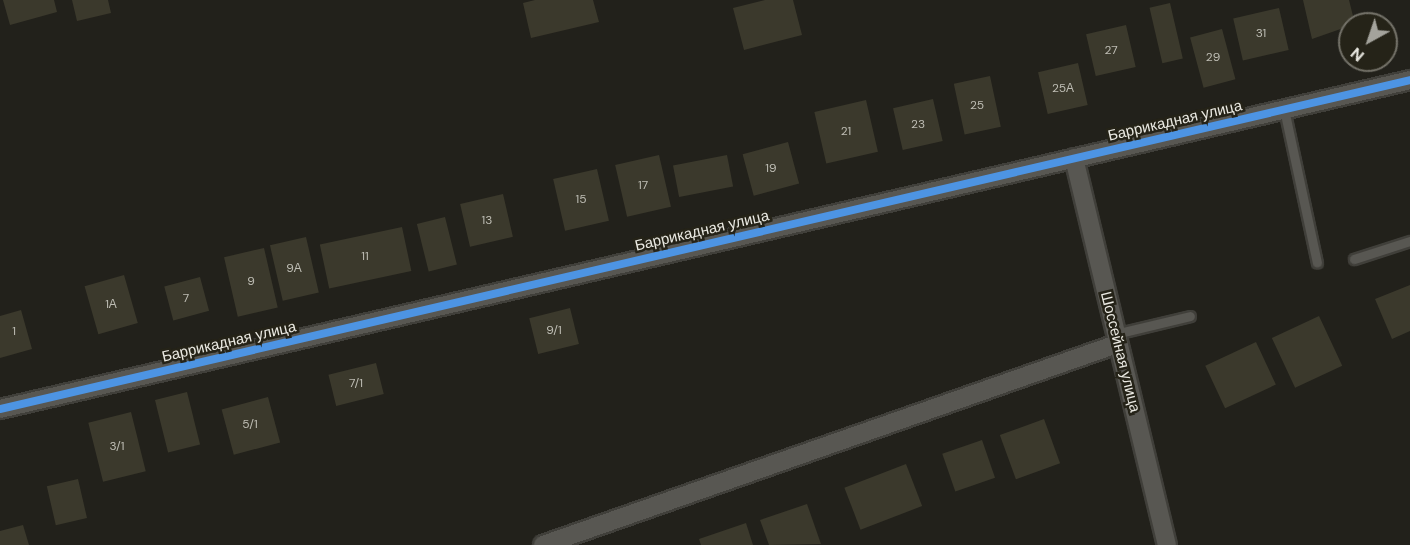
<!DOCTYPE html>
<html>
<head>
<meta charset="utf-8">
<style>
	body { margin:0 }
	#map { position:relative; width:1410px; height:545px; overflow:hidden; background:#22211b; font-family:"DM Sans",sans-serif }
	div>[style] { position:absolute }
	.building>* { inset:0; background:#3b392c; transform-origin:0 0 }
	.roads { filter:drop-shadow(2px 0 #403f3a) drop-shadow(-2px 0 #403f3a) drop-shadow(0 2px #403f3a) drop-shadow(0 -2px #403f3a) }
	.lane>* { height:9px; margin:-4.5px; padding:0 4.5px; transform-origin:4.5px; border-radius:4.5px; background:#585752 }
	.street>* { height:18px; margin:-9px; padding:0 9px; transform-origin:9px; border-radius:9px; background:#585752 }
	.cycleway>* { height:8px; margin:-4px; padding:0 4px; transform-origin:4px; border-radius:4px; background:#4d94e3 }
	span { translate:-50% -50%; white-space:nowrap; text-align:center; line-height:1.15; -webkit-text-stroke:5px #252318; paint-order:stroke }
	.number-label { font-size:12px; color:#bebdb4 }
	.number-label span { -webkit-text-stroke-width:0 }
	.street-label { font-size:15px; color:#eae9e2 }
	.north { position:absolute; left:1338px; top:12px; width:60px; height:60px; box-sizing:border-box; background:#252318; border:2px solid #747269; border-radius:50%; rotate:220deg; font-size:16px; font-weight:700; line-height:24px; text-align:center; color:#eae9e2 }
	.north::after { content:''; display:block; margin:auto; width:21px; height:27px; background:#a4a39c; clip-path:polygon(50% 0,100% 100%,50% 72%,0 100%) }
</style>
</head>
<body>
<div id="map">
	<div class="building">
		<i style="clip-path:polygon(3px 0,54px 0,57px 12px,10px 25px)"></i>
		<i style="clip-path:polygon(72px 0,108px 0,111px 13px,77px 21px)"></i>
		<i style="clip-path:polygon(535px 0,593px 0,599px 22px,531px 38px,523px 3px)"></i>
		<i style="clip-path:polygon(765px 0,793px 0,802px 35px,744px 50px,733px 8px)"></i>
		<i style="clip-path:polygon(1303px 0,1349px 0,1355px 24px,1312px 39px)"></i>
		<i style="left:1170px;top:3px;width:57px;height:21px;rotate:77deg"></i>
		<i style="left:1279px;top:8px;width:43px;height:47px;rotate:77deg"></i>
		<i style="left:1126px;top:25px;width:43px;height:41px;rotate:77deg"></i>
		<i style="left:1222px;top:29px;width:52px;height:33px;rotate:75deg"></i>
		<i style="left:1078px;top:63px;width:43px;height:41px;rotate:77deg"></i>
		<i style="left:990px;top:76px;width:52px;height:37px;rotate:78deg"></i>
		<i style="left:933px;top:99px;width:43px;height:41px;rotate:77deg"></i>
		<i style="left:866px;top:100px;width:53px;height:53px;rotate:77deg"></i>
		<i style="left:788px;top:142px;width:43px;height:47px;rotate:75deg"></i>
		<i style="left:659px;top:155px;width:53px;height:45px;rotate:77deg"></i>
		<i style="left:727px;top:155px;width:32px;height:55px;rotate:79deg"></i>
		<i style="left:597px;top:169px;width:53px;height:45px;rotate:77deg"></i>
		<i style="left:503px;top:194px;width:44px;height:44px;rotate:77deg"></i>
		<i style="left:445px;top:217px;width:49px;height:29px;rotate:76deg"></i>
		<i style="left:402px;top:227px;width:45px;height:84px;rotate:78deg"></i>
		<i style="left:306px;top:237px;width:57px;height:37px;rotate:77deg"></i>
		<i style="left:264px;top:248px;width:61px;height:41px;rotate:77deg"></i>
		<i style="left:124px;top:275px;width:50px;height:41px;rotate:74deg"></i>
		<i style="left:200px;top:277px;width:35px;height:37px;rotate:75deg"></i>
		<i style="clip-path:polygon(1410px 285px,1410px 331px,1392px 339px,1375px 299px)"></i>
		<i style="left:570px;top:308px;width:37px;height:42px;rotate:76deg"></i>
		<i style="clip-path:polygon(21px 310px,32px 349px,0 358px,0 316px)"></i>
		<i style="left:1319px;top:316px;width:55px;height:52px;rotate:65deg"></i>
		<i style="left:1256px;top:342px;width:47px;height:56px;rotate:65deg"></i>
		<i style="left:376px;top:363px;width:32px;height:49px;rotate:76deg"></i>
		<i style="left:187px;top:392px;width:54px;height:33px;rotate:76deg"></i>
		<i style="left:268px;top:397px;width:47px;height:48px;rotate:75deg"></i>
		<i style="left:131px;top:412px;width:61px;height:44px;rotate:76deg"></i>
		<i style="left:1044px;top:419px;width:47px;height:47px;rotate:70deg"></i>
		<i style="left:982px;top:440px;width:40px;height:42px;rotate:71deg"></i>
		<i style="left:906px;top:464px;width:45px;height:66px;rotate:69deg"></i>
		<i style="left:78px;top:479px;width:40px;height:32px;rotate:77deg"></i>
		<i style="clip-path:polygon(807px 504px,821px 544px,769px 545px,760px 520px)"></i>
		<i style="clip-path:polygon(746px 523px,753px 545px,701px 545px,699px 539px)"></i>
		<i style="clip-path:polygon(23px 525px,29px 545px,0 545px,0 531px)"></i>
	</div>
	<div class="roads">
		<div class="lane">
			<i style="left:1284px;top:109px;width:157px;rotate:77.9deg"></i>
			<i style="left:1354px;top:259px;width:59px;rotate:-17.8deg"></i>
			<i style="left:1115px;top:334px;width:77px;rotate:-13.5deg"></i>
		</div>
		<div class="street">
			<i style="left:1074px;top:158px;width:398px;rotate:76.5deg"></i>
			<i style="left:0;top:409px;width:1448px;rotate:-13.13deg"></i>
			<i style="left:543px;top:545px;width:608px;rotate:-19.3deg"></i>
		</div>
	</div>
	<div class="cycleway">
		<i style="left:0;top:409px;width:1448px;rotate:-13.13deg"></i>
	</div>
	<div class="number-label">
		<span style="left:1261px;top:34px">31</span>
		<span style="left:1111px;top:51px">27</span>
		<span style="left:1213px;top:58px">29</span>
		<span style="left:1063px;top:89px">25А</span>
		<span style="left:977px;top:106px">25</span>
		<span style="left:918px;top:125px">23</span>
		<span style="left:846px;top:132px">21</span>
		<span style="left:771px;top:169px">19</span>
		<span style="left:643px;top:186px">17</span>
		<span style="left:581px;top:200px">15</span>
		<span style="left:487px;top:221px">13</span>
		<span style="left:365px;top:257px">11</span>
		<span style="left:294px;top:269px">9А</span>
		<span style="left:251px;top:282px">9</span>
		<span style="left:186px;top:299px">7</span>
		<span style="left:111px;top:305px">1А</span>
		<span style="left:554px;top:331px">9/1</span>
		<span style="left:14px;top:332px">1</span>
		<span style="left:356px;top:384px">7/1</span>
		<span style="left:250px;top:425px">5/1</span>
		<span style="left:117px;top:447px">3/1</span>
	</div>
	<div class="street-label">
		<span style="left:1175px;top:121px;rotate:-13deg">Баррикадная улица</span>
		<span style="left:702px;top:231px;rotate:-13deg">Баррикадная улица</span>
		<span style="left:229px;top:342px;rotate:-13deg">Баррикадная улица</span>
		<span style="left:1120px;top:352px;rotate:76deg">Шоссейная улица</span>
	</div>
	<div class="north">N</div>
</div>
</body>
</html>
